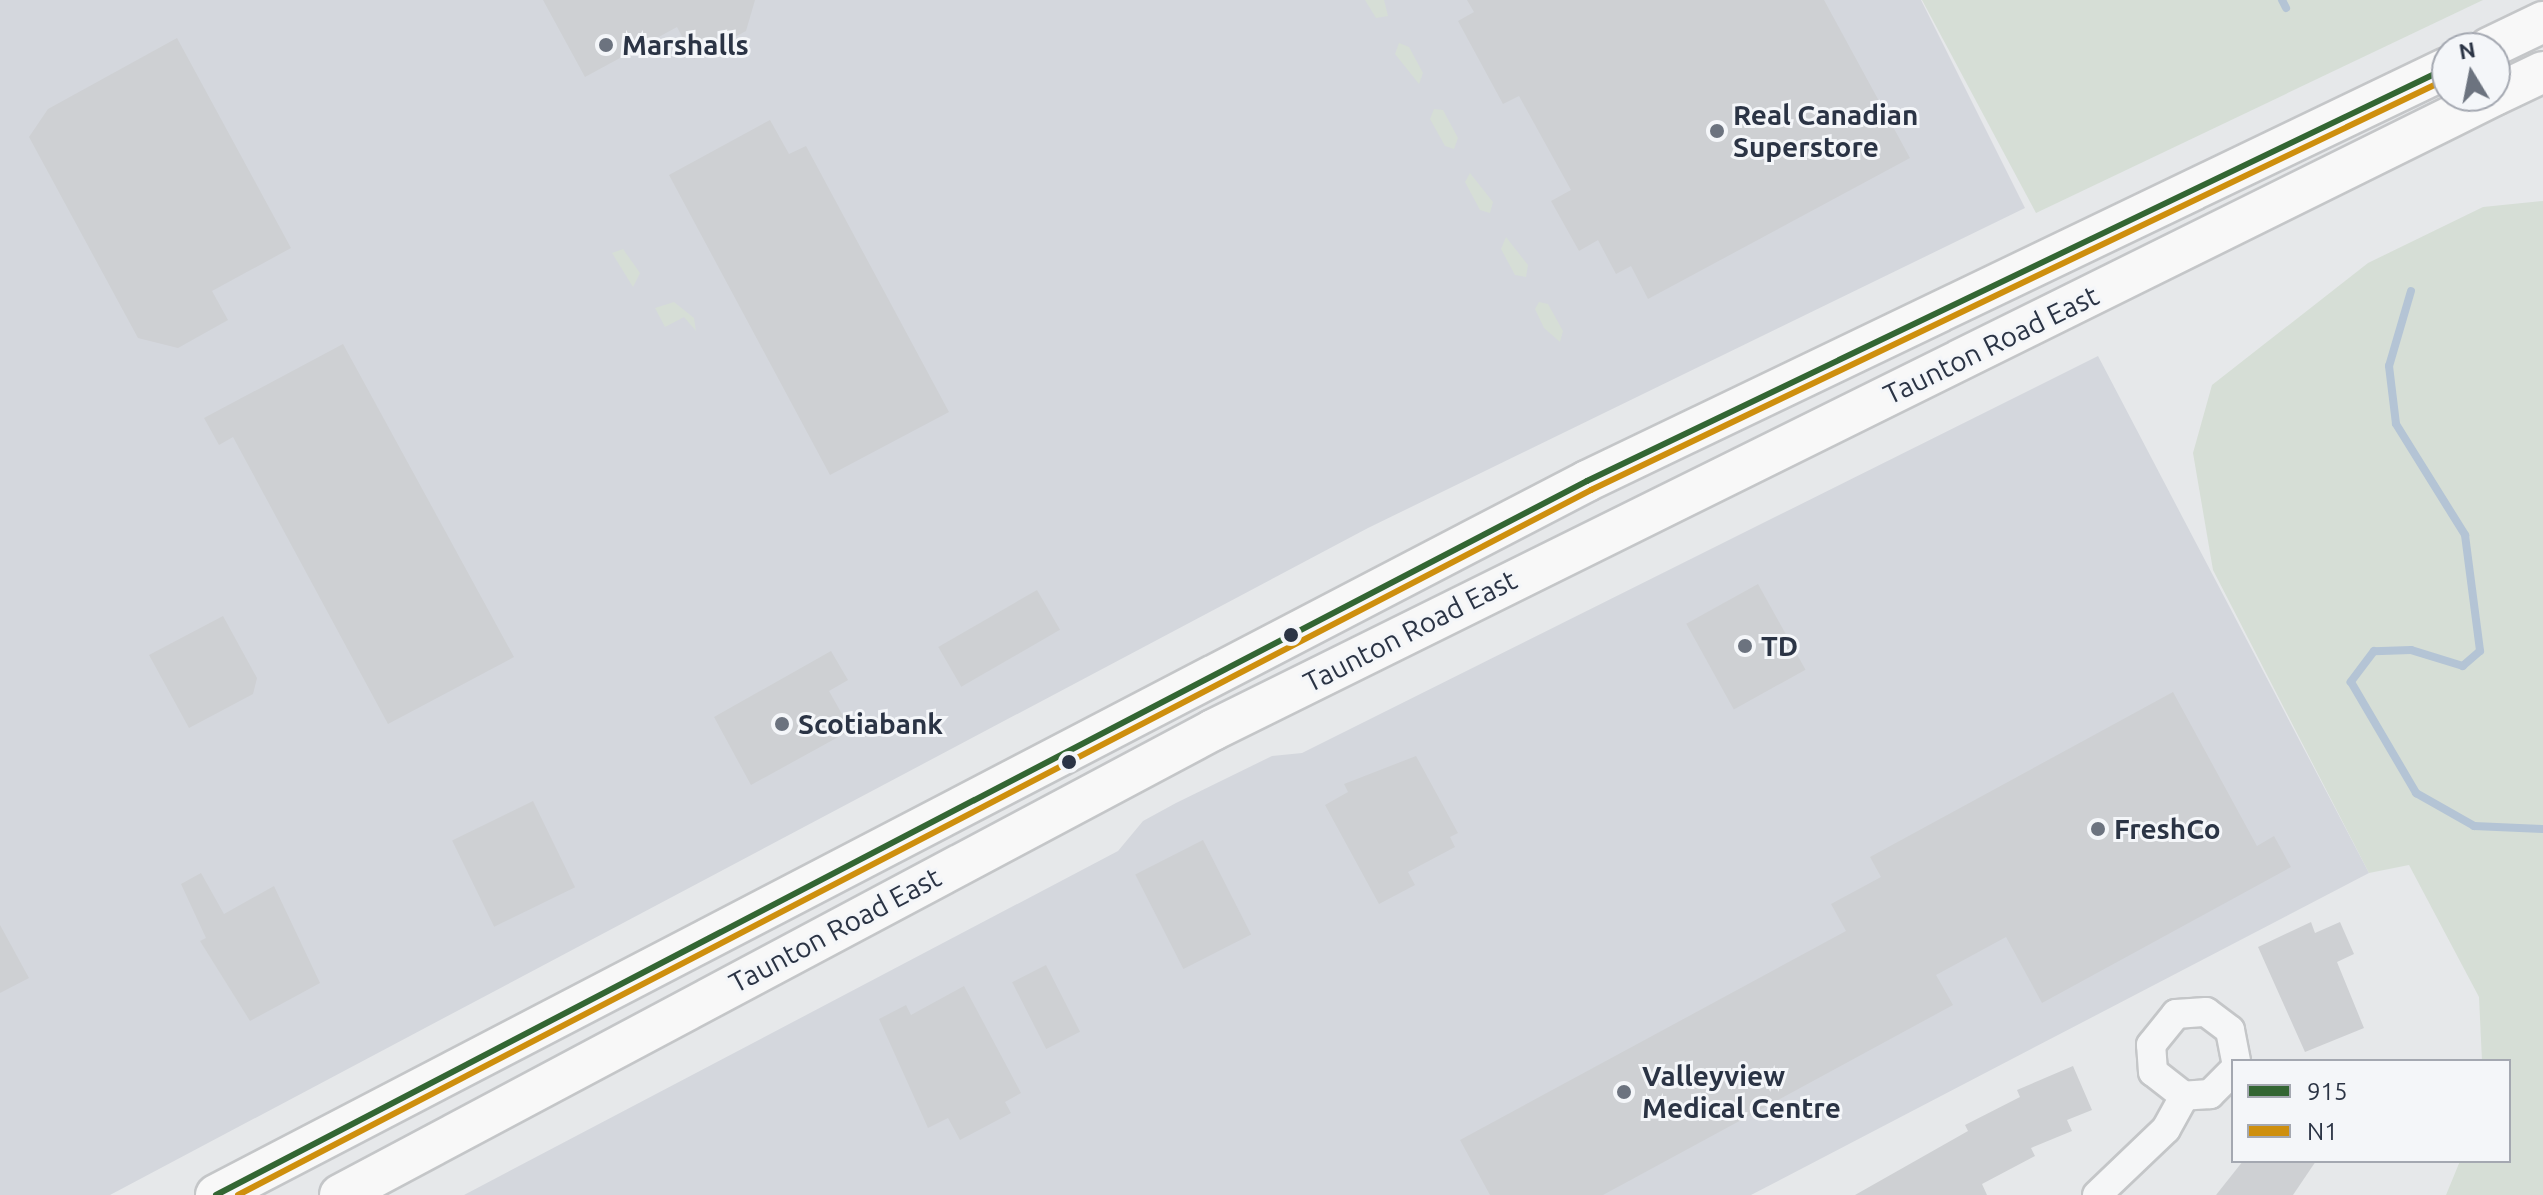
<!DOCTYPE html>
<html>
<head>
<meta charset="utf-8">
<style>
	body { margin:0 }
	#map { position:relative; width:2543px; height:1195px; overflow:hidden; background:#e6e8ea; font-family:Ubuntu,sans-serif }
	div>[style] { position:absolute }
	.built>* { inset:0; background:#d4d7dd }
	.green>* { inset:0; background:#d6ded6 }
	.stream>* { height:8px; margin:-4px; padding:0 4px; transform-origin:4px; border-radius:4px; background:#b4c4d5 }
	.building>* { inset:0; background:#ced0d3; transform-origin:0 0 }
	.roads { filter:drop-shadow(2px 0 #c4c6c8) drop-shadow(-2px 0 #c4c6c8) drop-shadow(0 2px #c4c6c8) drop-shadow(0 -2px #c4c6c8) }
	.street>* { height:28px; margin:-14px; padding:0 14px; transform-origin:14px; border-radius:14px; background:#f5f6f7 }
	.secondary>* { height:40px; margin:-20px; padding:0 20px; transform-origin:20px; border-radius:20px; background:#f8f8f8 }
	.bus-1>* { height:6px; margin:-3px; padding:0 3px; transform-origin:3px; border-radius:3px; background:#363 }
	.bus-2>* { height:6px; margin:-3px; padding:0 3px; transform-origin:3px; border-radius:3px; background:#ce8f0e }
	.dots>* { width:22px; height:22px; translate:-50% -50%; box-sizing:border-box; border:4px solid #f4f6f9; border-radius:50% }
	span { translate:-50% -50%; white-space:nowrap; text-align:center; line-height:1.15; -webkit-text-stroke:6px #f4f6f9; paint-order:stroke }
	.poi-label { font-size:28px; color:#2b3445; font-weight:700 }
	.left { translate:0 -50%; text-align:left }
	.street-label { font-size:28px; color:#2b3445 }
	.legend { position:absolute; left:2231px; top:1059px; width:280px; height:104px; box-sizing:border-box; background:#f4f6f9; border:2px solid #a4a8b1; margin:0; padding:10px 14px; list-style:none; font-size:24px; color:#2b3445 }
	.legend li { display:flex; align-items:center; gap:16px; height:40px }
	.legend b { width:40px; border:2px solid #a4a8b1 }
	.north { position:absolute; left:2431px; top:32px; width:80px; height:80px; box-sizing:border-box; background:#f4f6f9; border:2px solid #a4a8b1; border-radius:50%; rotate:350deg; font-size:22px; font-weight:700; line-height:32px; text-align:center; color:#2b3445 }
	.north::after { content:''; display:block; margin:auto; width:28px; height:36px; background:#6c737f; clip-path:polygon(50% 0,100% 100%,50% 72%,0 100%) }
</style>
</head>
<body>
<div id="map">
	<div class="built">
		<i style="clip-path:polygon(0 0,1921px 0,2025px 208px,1368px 528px,110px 1195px,0 1195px)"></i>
		<i style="clip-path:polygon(2098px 356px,2369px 873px,1751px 1195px,464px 1195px,1118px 851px,1143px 821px,1176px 803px,1272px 756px,1302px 753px)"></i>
	</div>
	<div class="green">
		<i style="clip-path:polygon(1365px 0,1384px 0,1388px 16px,1376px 18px)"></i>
		<i style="clip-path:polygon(1922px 0,2483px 0,2036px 213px)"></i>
		<i style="clip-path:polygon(1399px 43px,1409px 47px,1423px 73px,1419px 84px,1395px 54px)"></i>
		<i style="clip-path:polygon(1434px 109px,1443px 110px,1458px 138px,1454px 149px,1445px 146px,1430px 119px)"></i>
		<i style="clip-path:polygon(1470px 173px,1493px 202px,1490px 213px,1480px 210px,1465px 182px)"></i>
		<i style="clip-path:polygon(2543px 201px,2543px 1195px,2446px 1195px,2460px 1161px,2509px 1161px,2509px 1061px,2482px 1061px,2479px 997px,2409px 865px,2369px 873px,2213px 570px,2193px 453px,2212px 385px,2368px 263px,2483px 207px)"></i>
		<i style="clip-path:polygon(1506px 237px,1528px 265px,1526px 277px,1515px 275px,1501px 249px)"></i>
		<i style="clip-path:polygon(623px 249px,640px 273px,633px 287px,612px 253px)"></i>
		<i style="clip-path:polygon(674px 302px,694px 318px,696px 331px,684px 317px,665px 327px,655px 308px)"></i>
		<i style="clip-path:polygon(1539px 302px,1548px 304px,1563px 331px,1560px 342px,1544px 328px,1535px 309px)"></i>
	</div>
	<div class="stream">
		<i style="left:2282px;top:0;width:9px;rotate:63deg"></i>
		<i style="left:2411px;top:291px;width:78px;rotate:106.3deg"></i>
		<i style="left:2389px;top:366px;width:58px;rotate:83.1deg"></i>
		<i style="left:2396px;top:424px;width:131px;rotate:58.1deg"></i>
		<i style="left:2465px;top:535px;width:117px;rotate:82.6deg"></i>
		<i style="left:2480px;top:651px;width:23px;rotate:139deg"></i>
		<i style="left:2463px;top:666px;width:54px;rotate:-162.9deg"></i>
		<i style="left:2411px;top:650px;width:37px;rotate:178deg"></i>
		<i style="left:2374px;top:651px;width:39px;rotate:127deg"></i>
		<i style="left:2351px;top:682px;width:129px;rotate:59.6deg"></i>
		<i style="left:2416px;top:793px;width:67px;rotate:29.6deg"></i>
		<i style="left:2474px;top:826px;width:69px;rotate:2.5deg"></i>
	</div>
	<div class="building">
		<i style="clip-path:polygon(543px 0,755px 0,746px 31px,694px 59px,677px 27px,585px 77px)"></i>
		<i style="clip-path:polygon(1467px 0,1824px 0,1910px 158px,1648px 299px,1631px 266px,1616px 274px,1598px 240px,1579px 251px,1551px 201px,1571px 190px,1519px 96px,1503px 104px,1458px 21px,1474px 12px)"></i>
		<i style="clip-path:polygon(177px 38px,291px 248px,212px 291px,228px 320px,178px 348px,138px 338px,29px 137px,48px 109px)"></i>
		<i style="clip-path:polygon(770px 120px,789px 154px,806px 146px,949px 412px,830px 475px,669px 175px)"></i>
		<i style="clip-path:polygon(343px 344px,514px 657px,388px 724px,233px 437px,219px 445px,204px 418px)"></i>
		<i style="left:1758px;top:584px;width:98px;height:82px;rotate:61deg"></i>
		<i style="left:1037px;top:590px;width:46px;height:114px;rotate:60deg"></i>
		<i style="clip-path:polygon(223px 616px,257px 678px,253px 694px,189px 728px,149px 655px)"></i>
		<i style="clip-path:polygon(831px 651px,848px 680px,829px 691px,851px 730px,751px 785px,714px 717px)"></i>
		<i style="clip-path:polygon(2173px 692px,2257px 846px,2274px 836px,2291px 867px,2042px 1003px,2006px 937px,1936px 975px,1953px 1005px,1603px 1195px,1490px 1195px,1460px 1140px,1846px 931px,1831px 904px,1881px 877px,1870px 857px)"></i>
		<i style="clip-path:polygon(1416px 756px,1458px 833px,1450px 837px,1455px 847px,1408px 872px,1415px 885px,1379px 904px,1325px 805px,1348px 792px,1344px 784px)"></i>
		<i style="left:533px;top:801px;width:96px;height:90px;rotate:64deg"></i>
		<i style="left:1203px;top:840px;width:106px;height:76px;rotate:63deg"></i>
		<i style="clip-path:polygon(201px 873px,224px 914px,274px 886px,320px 983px,250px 1021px,200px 941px,206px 938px,181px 884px)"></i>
		<i style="clip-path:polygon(2311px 922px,2315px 933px,2340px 922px,2354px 954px,2337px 962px,2364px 1028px,2305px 1052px,2258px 947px)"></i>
		<i style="clip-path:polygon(0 925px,29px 978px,0 993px)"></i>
		<i style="left:1046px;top:965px;width:75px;height:38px;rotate:63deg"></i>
		<i style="clip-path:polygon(964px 986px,1021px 1093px,1005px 1102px,1011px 1113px,960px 1140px,948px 1118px,928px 1128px,879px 1019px,906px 1005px,911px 1015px)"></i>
		<i style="clip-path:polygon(2073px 1066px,2092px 1110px,2067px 1120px,2072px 1131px,2031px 1148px,2035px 1156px,1982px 1184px,1987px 1195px,1855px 1195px,1968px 1131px,1965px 1125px,2020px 1097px,2017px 1090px)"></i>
		<i style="clip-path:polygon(2243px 1161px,2316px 1161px,2293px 1195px,2216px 1195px)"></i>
	</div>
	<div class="roads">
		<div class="street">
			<i style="left:2233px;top:1071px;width:33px;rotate:135deg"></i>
			<i style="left:2210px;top:1094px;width:26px;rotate:176deg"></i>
			<i style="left:2184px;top:1096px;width:39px;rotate:-142deg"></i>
			<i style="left:2153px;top:1072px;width:27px;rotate:-94deg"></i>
			<i style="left:2151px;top:1045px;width:40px;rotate:-51deg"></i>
			<i style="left:2176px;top:1014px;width:30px;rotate:-4deg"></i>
			<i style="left:2206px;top:1012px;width:30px;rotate:37deg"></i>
			<i style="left:2230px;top:1030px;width:32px;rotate:79deg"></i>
			<i style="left:2097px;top:1195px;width:95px;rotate:-43.7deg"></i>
			<i style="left:2166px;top:1129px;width:38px;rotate:-61deg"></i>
		</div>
		<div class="secondary">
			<i style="left:2489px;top:48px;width:60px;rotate:-25.7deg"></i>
			<i style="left:2495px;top:95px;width:53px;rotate:-25.6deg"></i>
			<i style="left:216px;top:1195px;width:1546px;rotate:-27.51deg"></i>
			<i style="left:1587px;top:481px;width:954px;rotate:-25.65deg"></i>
			<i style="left:340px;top:1195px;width:989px;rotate:-28.04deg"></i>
			<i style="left:1213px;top:730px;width:1428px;rotate:-26.35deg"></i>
		</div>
	</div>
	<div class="bus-1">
		<i style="left:216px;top:1195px;width:1546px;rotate:-27.51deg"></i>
		<i style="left:1587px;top:481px;width:954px;rotate:-25.65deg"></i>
	</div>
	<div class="bus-2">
		<i style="left:238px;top:1195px;width:1526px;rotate:-27.52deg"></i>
		<i style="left:1591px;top:490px;width:950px;rotate:-25.65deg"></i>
	</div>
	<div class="dots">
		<i style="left:606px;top:45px;background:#6c737f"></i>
		<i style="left:1717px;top:131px;background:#6c737f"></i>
		<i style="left:1291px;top:635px;background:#2b3445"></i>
		<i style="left:1745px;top:646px;background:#6c737f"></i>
		<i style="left:782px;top:724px;background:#6c737f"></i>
		<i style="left:1069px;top:762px;background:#2b3445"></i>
		<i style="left:2098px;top:829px;background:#6c737f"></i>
		<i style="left:1624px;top:1092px;background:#6c737f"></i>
	</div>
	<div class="poi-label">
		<span class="left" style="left:622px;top:45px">Marshalls</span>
		<span class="left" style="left:1733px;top:131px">Real Canadian<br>Superstore</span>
		<span class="left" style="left:1761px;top:646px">TD</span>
		<span class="left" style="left:798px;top:724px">Scotiabank</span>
		<span class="left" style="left:2114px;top:829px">FreshCo</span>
		<span class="left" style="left:1642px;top:1092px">Valleyview<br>Medical Centre</span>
	</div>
	<div class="street-label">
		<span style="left:1991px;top:345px;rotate:-26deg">Taunton Road East</span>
		<span style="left:1410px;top:631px;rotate:-27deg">Taunton Road East</span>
		<span style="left:835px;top:930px;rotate:-28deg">Taunton Road East</span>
	</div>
	<ul class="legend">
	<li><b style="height:10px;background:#363"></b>915</li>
	<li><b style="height:10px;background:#ce8f0e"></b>N1</li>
	</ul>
	<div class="north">N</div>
</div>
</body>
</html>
